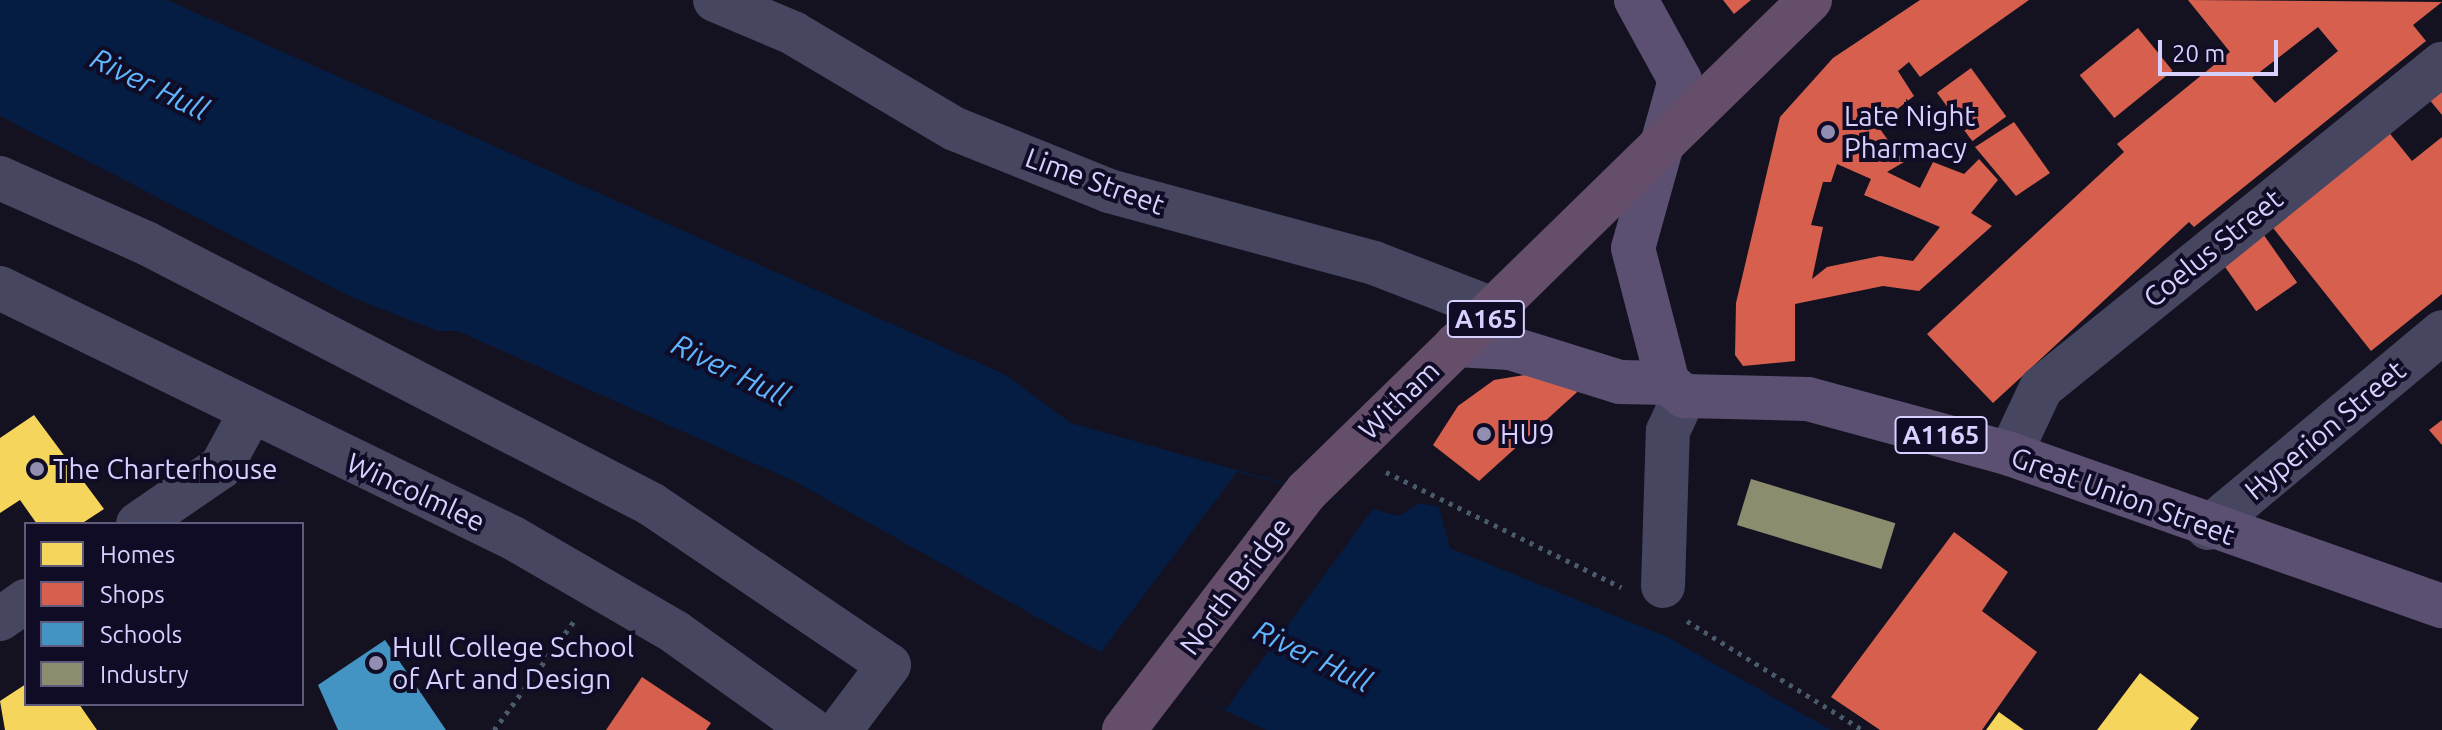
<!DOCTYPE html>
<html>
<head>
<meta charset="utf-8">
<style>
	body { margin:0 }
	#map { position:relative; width:2442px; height:730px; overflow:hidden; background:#141220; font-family:Ubuntu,sans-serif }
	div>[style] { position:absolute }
	.water>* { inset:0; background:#051c43 }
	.pier>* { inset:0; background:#141220 }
	.homes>* { inset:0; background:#f6d55c }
	.shops>* { inset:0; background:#d6604d; transform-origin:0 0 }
	.schools>* { inset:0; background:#4393c3 }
	.industry>* { inset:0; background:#8c8c6e; transform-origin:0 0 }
	.path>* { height:5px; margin-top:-2.5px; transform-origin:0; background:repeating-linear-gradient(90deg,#485a6b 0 4px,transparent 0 10px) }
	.minor>* { height:44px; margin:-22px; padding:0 22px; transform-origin:22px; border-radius:22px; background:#474661 }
	.major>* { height:44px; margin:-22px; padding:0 22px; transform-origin:22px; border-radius:22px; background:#5b5072 }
	.highway>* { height:44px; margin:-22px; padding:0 22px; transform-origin:22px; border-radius:22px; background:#644e6a }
	.dots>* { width:22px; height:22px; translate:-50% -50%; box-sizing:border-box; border:4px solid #100c26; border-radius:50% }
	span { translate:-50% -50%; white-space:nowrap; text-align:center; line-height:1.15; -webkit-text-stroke:8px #100c26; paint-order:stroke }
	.shield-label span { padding:2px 6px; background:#100c26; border:2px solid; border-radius:6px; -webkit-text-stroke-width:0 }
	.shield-label { font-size:26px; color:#d6d1ff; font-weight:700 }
	.poi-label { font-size:28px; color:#d6d1ff }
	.left { translate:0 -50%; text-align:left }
	.street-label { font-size:28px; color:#d6d1ff }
	.water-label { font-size:30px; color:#5fb6ff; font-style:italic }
	.legend { position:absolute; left:24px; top:522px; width:280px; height:184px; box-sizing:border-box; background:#100c26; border:2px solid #5f5b7d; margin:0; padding:10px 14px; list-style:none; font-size:24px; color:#d6d1ff }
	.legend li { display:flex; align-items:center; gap:16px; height:40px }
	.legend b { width:40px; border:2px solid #5f5b7d }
	.scale { position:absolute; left:2158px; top:40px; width:120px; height:36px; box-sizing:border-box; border:4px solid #d6d1ff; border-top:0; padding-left:10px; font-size:24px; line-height:28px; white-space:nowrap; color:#d6d1ff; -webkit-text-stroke:6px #100c26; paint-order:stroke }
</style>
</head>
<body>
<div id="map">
	<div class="water">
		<i style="clip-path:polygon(0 0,167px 0,1006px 375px,1071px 423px,1398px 516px,1420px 503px,1439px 507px,1450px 548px,1667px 637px,1831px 730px,1266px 730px,1090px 647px,796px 482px,458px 331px,438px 331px,351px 297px,0 116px)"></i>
	</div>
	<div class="pier">
		<i style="clip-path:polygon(1237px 472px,1373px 509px,1225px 710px,1101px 652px)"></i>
	</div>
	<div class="homes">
		<i style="clip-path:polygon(34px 415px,104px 509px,81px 524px,37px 524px,20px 500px,0 513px,0 438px)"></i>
		<i style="clip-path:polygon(2140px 673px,2199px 718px,2190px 730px,2097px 730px)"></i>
		<i style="clip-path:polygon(26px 684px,26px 704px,79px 704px,97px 730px,5px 730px,0 701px)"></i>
		<i style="clip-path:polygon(1999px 712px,2024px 730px,1986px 730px)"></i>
	</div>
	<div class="shops">
		<i style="clip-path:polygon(1723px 0,1751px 0,1734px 14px)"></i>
		<i style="clip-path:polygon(evenodd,1920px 0,2029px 0,1920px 77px,1909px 62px,1898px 71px,1914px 96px,1877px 125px,1904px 162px,1887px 172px,1920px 188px,1933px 162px,1964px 174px,1979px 159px,1998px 180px,1971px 213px,1992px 226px,1919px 291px,1883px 286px,1795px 304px,1795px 361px,1743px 366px,1735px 355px,1736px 303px,1780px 117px,1833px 58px,1920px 0,1837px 164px,1871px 179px,1864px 195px,1940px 227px,1913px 261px,1880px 256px,1827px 267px,1812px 279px,1823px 227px,1811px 225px,1823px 182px,1831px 182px,1837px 164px)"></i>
		<i style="clip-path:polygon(evenodd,2188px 0,2442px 2px,2413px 25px,2426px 41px,2194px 227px,2189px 222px,1993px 403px,1927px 334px,2124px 152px,2117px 144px,2230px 52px,2188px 0,2318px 27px,2338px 51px,2275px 103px,2252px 78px,2318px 27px)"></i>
		<i style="left:2138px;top:28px;width:55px;height:75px;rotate:51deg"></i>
		<i style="left:1971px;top:68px;width:60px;height:42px;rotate:54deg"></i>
		<i style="clip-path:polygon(2442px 87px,2442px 115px,2428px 98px)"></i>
		<i style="clip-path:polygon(2014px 122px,2050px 173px,2016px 196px,1975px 147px)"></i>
		<i style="clip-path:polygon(2387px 130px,2412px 161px,2442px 137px,2442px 294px,2371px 351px,2266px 219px)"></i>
		<i style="left:2261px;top:231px;width:63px;height:50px;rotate:55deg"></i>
		<i style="clip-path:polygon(1548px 371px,1586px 384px,1479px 481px,1433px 445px,1458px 406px,1494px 380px)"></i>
		<i style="clip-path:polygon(2442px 420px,2442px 445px,2429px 430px)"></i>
		<i style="clip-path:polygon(1954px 532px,2008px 572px,1982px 611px,2037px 652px,1982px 730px,1880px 730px,1831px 697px)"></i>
		<i style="clip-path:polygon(642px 677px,711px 723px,706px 730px,606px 730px)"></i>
	</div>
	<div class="schools">
		<i style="clip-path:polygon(385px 640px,446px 730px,338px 730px,318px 685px)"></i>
	</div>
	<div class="industry">
		<i style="left:1751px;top:479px;width:151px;height:48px;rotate:17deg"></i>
	</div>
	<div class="path">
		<i style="left:1386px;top:472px;width:262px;rotate:26.1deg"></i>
		<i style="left:1687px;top:621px;width:207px;rotate:31.8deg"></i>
		<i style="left:494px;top:730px;width:135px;rotate:-53.7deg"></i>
	</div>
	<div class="minor">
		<i style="left:715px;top:0;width:85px;rotate:22.9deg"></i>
		<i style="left:793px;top:33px;width:188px;rotate:30.7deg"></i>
		<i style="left:955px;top:129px;width:166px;rotate:21.9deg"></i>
		<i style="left:1109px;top:191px;width:275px;rotate:15.2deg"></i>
		<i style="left:1374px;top:263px;width:131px;rotate:21.1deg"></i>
		<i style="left:0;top:178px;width:160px;rotate:24deg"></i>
		<i style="left:146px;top:243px;width:568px;rotate:27.33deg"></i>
		<i style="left:651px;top:504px;width:287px;rotate:34.1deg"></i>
		<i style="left:889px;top:665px;width:81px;rotate:127deg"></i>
		<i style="left:0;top:288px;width:571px;rotate:25.98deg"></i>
		<i style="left:513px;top:538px;width:187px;rotate:30.1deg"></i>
		<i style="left:675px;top:632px;width:168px;rotate:35.6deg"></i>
		<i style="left:2010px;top:454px;width:73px;rotate:-64.8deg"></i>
		<i style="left:2041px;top:388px;width:516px;rotate:-38.94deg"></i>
		<i style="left:138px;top:524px;width:101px;rotate:-34.5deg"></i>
		<i style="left:221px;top:467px;width:60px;rotate:-61.3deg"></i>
		<i style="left:2208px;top:528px;width:305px;rotate:-39.9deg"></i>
		<i style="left:1663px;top:586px;width:155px;rotate:-88.2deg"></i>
		<i style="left:1668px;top:431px;width:38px;rotate:-65deg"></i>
		<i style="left:0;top:619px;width:32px;rotate:-35deg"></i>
	</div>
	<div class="major">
		<i style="left:1636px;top:0;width:91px;rotate:61.2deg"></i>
		<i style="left:1680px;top:80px;width:174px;rotate:105.6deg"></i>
		<i style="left:1633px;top:248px;width:139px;rotate:75.5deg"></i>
		<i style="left:1668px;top:383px;width:21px;rotate:39deg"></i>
		<i style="left:1684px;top:396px;width:124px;rotate:1.4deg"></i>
		<i style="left:1808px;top:399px;width:209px;rotate:15.2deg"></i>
		<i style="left:2010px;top:454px;width:458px;rotate:19.4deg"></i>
		<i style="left:1456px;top:345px;width:54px;rotate:3.2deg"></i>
		<i style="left:1510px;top:348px;width:115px;rotate:17.2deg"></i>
		<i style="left:1620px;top:382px;width:48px;rotate:1.2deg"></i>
	</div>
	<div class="highway">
		<i style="left:1124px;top:730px;width:301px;rotate:-52.6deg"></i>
		<i style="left:1307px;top:491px;width:703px;rotate:-44.31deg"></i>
	</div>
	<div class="dots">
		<i style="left:1828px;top:132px;background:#928eb1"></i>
		<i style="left:1484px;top:434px;background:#928eb1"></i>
		<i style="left:37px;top:469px;background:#928eb1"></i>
		<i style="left:376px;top:663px;background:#928eb1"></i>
	</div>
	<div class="shield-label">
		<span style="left:1486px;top:319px">A165</span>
		<span style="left:1941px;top:435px">A1165</span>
	</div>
	<div class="poi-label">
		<span class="left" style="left:1844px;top:132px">Late Night<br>Pharmacy</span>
		<span class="left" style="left:1500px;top:434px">HU9</span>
		<span class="left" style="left:53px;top:469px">The Charterhouse</span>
		<span class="left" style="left:392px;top:663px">Hull College School<br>of Art and Design</span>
	</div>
	<div class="street-label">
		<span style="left:1095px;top:181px;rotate:20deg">Lime Street</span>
		<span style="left:2213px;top:248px;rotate:-39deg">Coelus Street</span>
		<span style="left:1399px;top:400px;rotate:-44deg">Witham</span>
		<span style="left:2325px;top:430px;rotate:-40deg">Hyperion Street</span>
		<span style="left:416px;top:492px;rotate:25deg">Wincolmlee</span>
		<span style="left:2123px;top:496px;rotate:20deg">Great Union Street</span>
		<span style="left:1235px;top:586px;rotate:-53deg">North Bridge</span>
	</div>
	<div class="water-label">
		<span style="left:150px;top:84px;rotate:26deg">River Hull</span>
		<span style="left:731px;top:370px;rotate:26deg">River Hull</span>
		<span style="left:1313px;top:656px;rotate:26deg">River Hull</span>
	</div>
	<ul class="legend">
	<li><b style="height:22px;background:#f6d55c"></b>Homes</li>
	<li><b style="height:22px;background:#d6604d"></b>Shops</li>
	<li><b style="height:22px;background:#4393c3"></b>Schools</li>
	<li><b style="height:22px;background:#8c8c6e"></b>Industry</li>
	</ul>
	<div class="scale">20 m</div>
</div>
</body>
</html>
